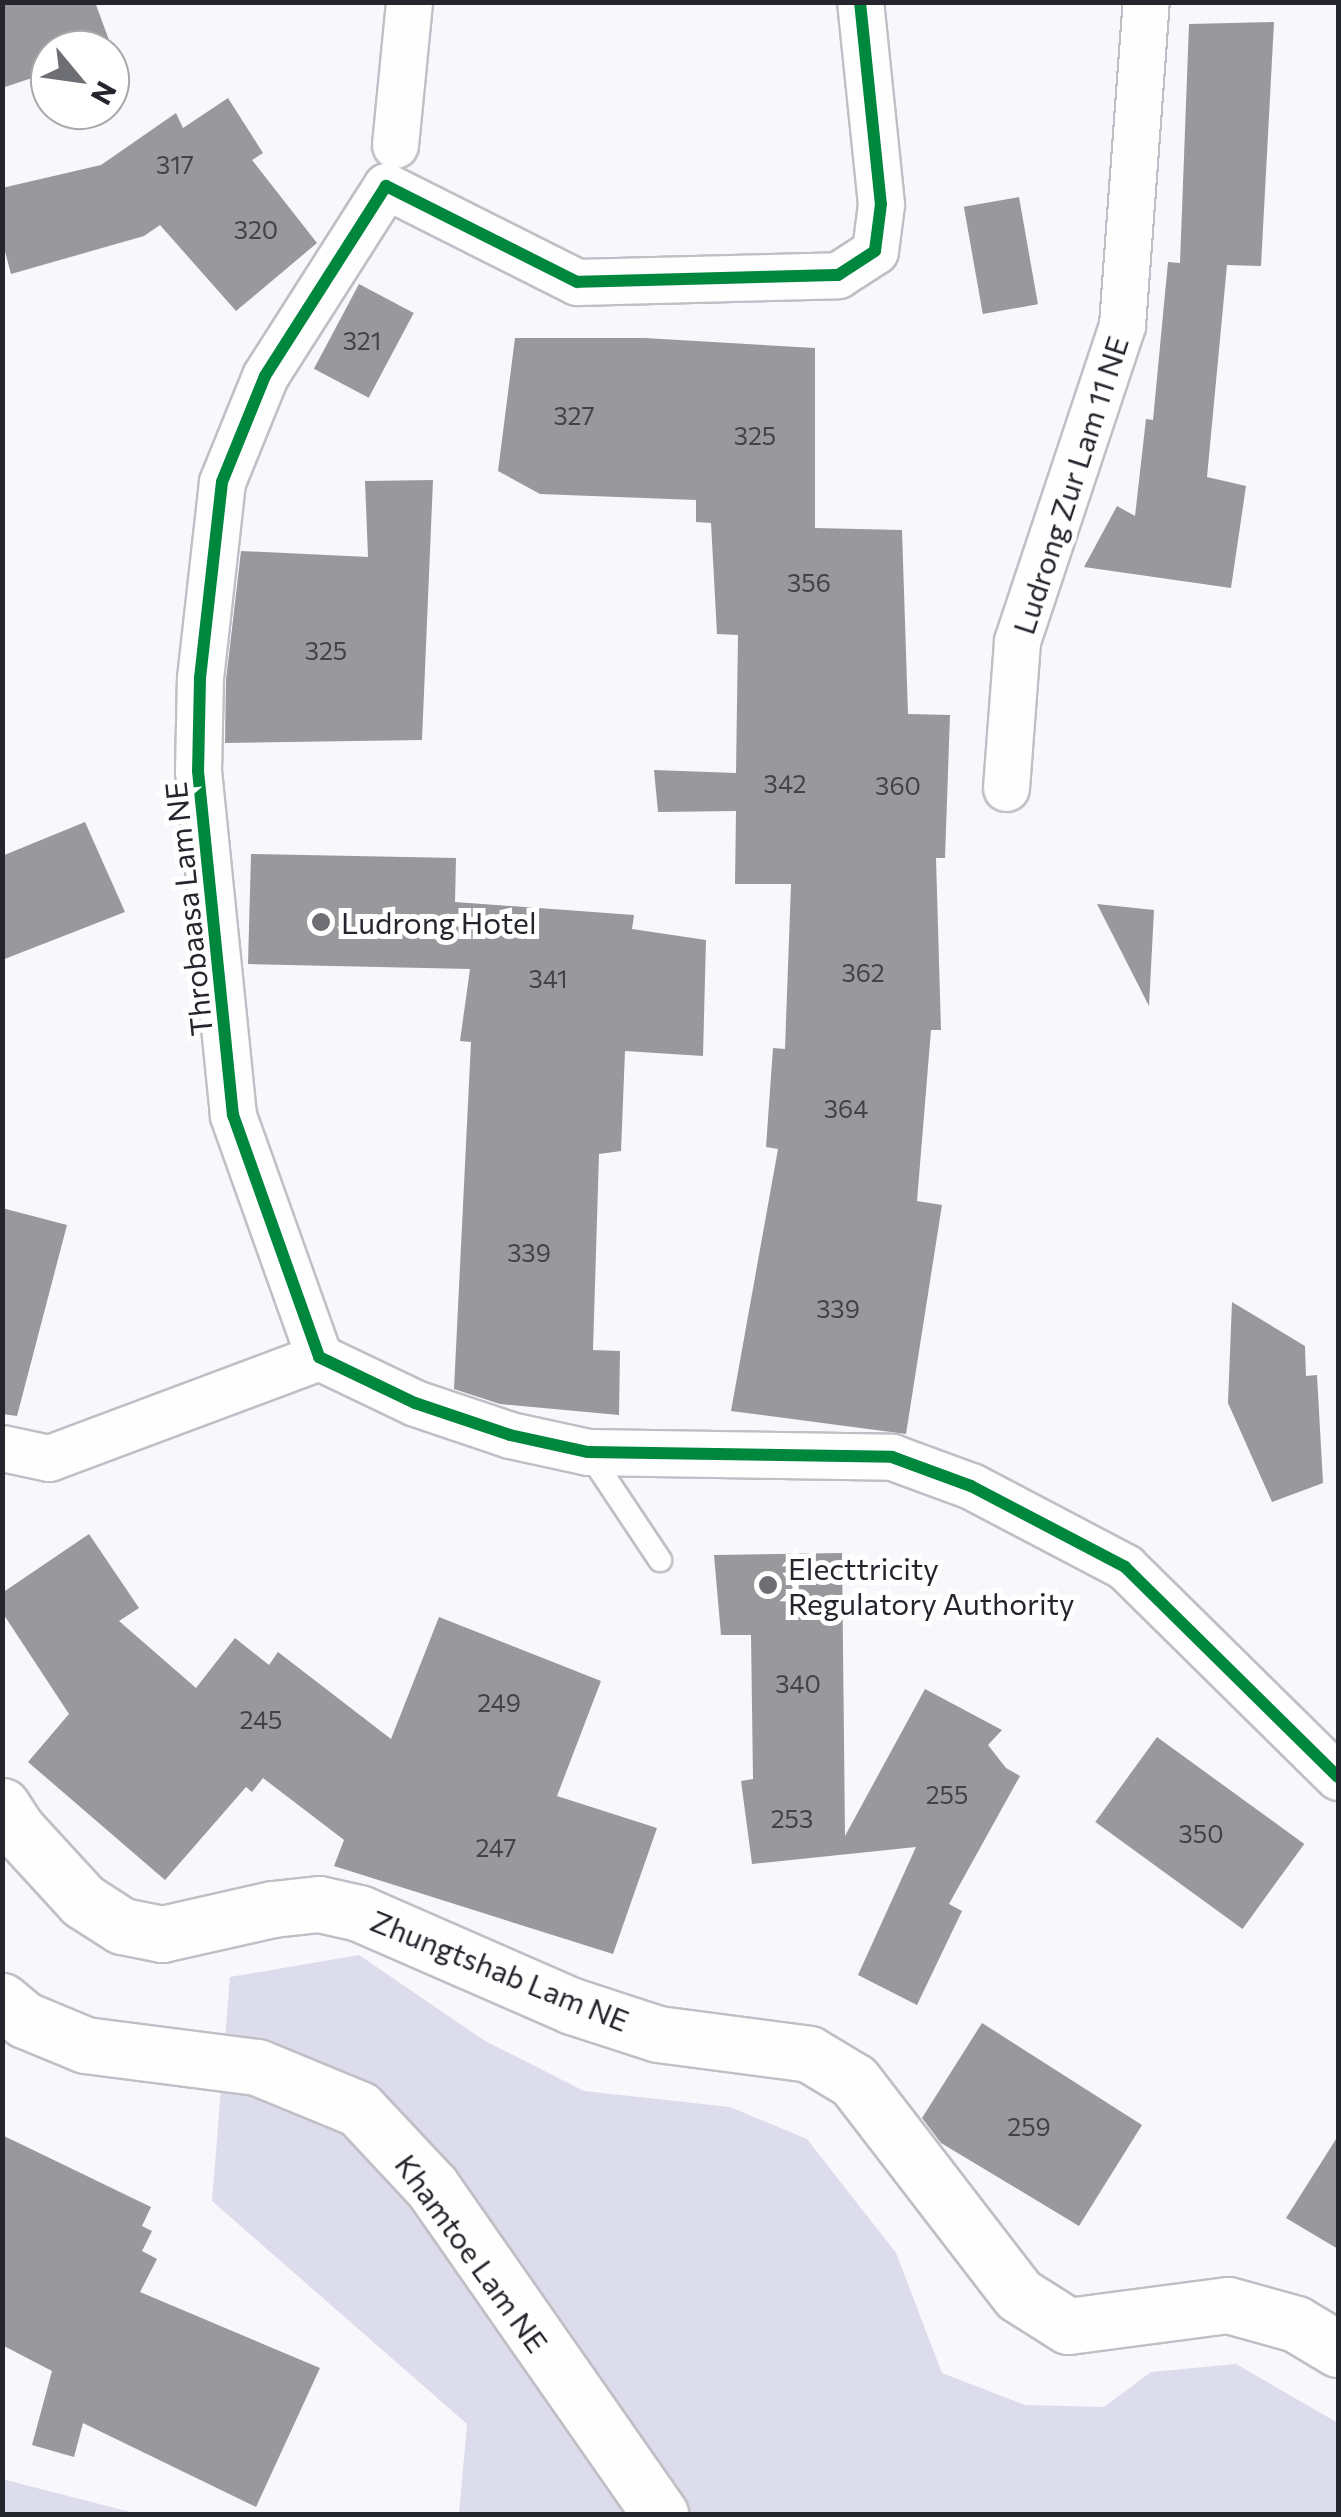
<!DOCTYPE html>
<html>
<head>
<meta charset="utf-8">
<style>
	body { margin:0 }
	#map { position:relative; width:1341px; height:2517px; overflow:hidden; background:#f7f7fc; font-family:Commissioner,sans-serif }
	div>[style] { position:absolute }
	.green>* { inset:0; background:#dcdced }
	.building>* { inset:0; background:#98989d; transform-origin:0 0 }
	.roads { filter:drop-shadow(2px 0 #bfbfc5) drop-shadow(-2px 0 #bfbfc5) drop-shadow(0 2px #bfbfc5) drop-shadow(0 -2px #bfbfc5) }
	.service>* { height:22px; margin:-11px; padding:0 11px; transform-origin:11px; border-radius:11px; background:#fefeff }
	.minor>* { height:45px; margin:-22.5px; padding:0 22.5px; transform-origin:22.5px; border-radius:22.5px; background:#fefeff }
	.secondary>* { height:55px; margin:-27.5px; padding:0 27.5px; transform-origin:27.5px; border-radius:27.5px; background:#fefeff }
	.cycleway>* { height:12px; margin:-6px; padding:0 6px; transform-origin:6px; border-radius:6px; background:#00873e }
	.dots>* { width:28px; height:28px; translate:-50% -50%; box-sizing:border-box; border:5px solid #fff; border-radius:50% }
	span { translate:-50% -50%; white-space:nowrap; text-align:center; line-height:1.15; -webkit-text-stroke:10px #fff; paint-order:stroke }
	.number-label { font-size:25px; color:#424249 }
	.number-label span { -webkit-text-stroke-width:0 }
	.street-label { font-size:30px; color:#25252d }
	.poi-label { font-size:30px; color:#25252d }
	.left { translate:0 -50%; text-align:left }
	.frame { position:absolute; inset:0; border:5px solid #25252d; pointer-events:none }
	.north { position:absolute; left:30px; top:30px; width:100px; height:100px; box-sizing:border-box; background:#fff; border:2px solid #a8a8ab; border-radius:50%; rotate:119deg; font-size:28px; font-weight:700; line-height:40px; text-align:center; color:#25252d }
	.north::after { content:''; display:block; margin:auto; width:35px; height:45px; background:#6e6e75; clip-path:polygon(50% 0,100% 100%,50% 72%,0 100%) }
</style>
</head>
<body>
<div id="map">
	<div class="green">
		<i style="clip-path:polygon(359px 1955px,485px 2041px,584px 2091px,730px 2107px,807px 2139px,896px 2253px,942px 2373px,1025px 2405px,1104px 2407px,1151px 2372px,1236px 2364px,1338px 2423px,1338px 2514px,459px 2514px,467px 2424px,212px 2201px,230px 1977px)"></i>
		<i style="clip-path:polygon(2px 2477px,6px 2480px,138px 2514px,3px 2514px)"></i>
	</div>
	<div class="building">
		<i style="clip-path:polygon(2px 2px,95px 2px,113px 51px,50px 50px,50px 72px,2px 88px)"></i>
		<i style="clip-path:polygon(1274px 22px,1261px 266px,1227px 265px,1207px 477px,1246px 486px,1231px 588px,1084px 567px,1117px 506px,1135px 516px,1146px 419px,1153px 420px,1168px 262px,1180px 263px,1189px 24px)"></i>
		<i style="clip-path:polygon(228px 98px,263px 153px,252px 160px,317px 243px,236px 311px,160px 225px,144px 236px,11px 274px,2px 240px,2px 188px,101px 165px,176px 113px,183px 128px)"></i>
		<i style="left:1019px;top:197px;width:109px;height:56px;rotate:80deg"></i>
		<i style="left:359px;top:284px;width:62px;height:96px;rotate:28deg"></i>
		<i style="clip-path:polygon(515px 338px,645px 338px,815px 348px,815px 528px,902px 530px,908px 714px,950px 715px,945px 858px,936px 858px,941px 1030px,931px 1030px,917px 1201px,942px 1205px,906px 1434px,731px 1411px,778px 1149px,766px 1147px,773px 1048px,785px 1049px,791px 884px,735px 884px,736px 811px,658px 812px,654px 770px,736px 773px,738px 635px,717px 634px,711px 523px,696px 522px,696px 500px,540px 494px,498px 471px)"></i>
		<i style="clip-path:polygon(433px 480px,422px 740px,225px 743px,226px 680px,241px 551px,368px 557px,365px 481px)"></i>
		<i style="clip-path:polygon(85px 822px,125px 912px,2px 960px,2px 856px)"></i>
		<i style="clip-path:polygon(251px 854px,456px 858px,455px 902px,634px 915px,632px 929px,706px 940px,703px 1056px,625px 1051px,621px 1151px,599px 1154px,593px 1350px,620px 1351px,619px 1415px,500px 1404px,454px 1389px,471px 1042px,460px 1041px,470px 969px,248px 964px)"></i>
		<i style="clip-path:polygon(1097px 904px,1154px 910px,1149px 1006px)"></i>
		<i style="clip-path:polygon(2px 1208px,67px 1225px,17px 1416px,2px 1414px)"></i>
		<i style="clip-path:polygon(1232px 1302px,1305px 1346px,1306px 1376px,1317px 1375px,1323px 1483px,1272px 1502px,1228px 1403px)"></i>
		<i style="clip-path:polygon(89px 1534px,139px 1608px,119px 1621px,196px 1688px,235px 1638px,269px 1665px,278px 1652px,391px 1739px,439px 1617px,601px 1681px,557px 1796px,657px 1828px,613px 1954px,334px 1866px,344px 1840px,263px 1778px,252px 1792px,246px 1787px,165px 1880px,28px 1762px,69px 1714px,2px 1612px,2px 1593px)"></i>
		<i style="clip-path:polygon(842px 1553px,845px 1836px,925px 1689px,1002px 1730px,988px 1745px,1006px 1768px,1020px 1776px,949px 1904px,962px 1911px,917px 2005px,858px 1975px,916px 1847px,752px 1864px,741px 1781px,753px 1779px,751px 1635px,721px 1635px,714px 1555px)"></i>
		<i style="left:1157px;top:1737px;width:182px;height:105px;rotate:36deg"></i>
		<i style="clip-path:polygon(982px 2023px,1142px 2125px,1079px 2226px,941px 2143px,922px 2118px)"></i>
		<i style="clip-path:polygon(2px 2135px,151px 2207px,142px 2226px,152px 2231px,142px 2251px,157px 2259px,140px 2292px,320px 2368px,256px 2507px,83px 2423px,74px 2457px,32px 2445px,52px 2371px,2px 2345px)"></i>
		<i style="clip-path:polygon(1338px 2136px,1338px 2249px,1286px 2218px)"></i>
	</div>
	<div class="roads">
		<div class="service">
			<i style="left:588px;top:1452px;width:130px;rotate:56.3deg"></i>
		</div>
		<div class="minor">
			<i style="left:395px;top:145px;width:144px;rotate:-84.4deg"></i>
			<i style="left:1006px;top:788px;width:147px;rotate:-85.7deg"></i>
			<i style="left:1017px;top:641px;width:333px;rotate:-71.6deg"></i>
			<i style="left:1122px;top:325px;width:324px;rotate:-85.8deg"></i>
			<i style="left:319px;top:1357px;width:257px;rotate:-109.6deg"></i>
			<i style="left:233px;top:1115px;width:346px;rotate:-95.8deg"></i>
			<i style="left:198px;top:771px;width:93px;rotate:-88.8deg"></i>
			<i style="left:200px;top:678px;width:197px;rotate:-83.6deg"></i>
			<i style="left:222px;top:482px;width:114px;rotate:-67.9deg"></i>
			<i style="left:265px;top:376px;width:225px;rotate:-57.5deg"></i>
			<i style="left:386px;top:186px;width:214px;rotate:26.7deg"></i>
			<i style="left:577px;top:282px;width:261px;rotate:-1.5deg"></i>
			<i style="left:838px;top:275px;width:44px;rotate:-33deg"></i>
			<i style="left:875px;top:251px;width:47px;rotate:-82.7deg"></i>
			<i style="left:881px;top:204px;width:203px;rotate:-95.9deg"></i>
			<i style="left:319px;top:1357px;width:106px;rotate:25.6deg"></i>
			<i style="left:415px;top:1403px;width:100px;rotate:18.6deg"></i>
			<i style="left:510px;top:1435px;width:80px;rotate:12.3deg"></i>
			<i style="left:588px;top:1452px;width:304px;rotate:0.9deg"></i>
			<i style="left:892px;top:1457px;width:84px;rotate:20.2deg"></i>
			<i style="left:971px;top:1486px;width:174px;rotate:27.7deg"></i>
			<i style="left:1125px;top:1567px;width:299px;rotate:44.6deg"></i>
			<i style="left:2px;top:1448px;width:48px;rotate:12deg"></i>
			<i style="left:49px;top:1458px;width:288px;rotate:-20.5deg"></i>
		</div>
		<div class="secondary">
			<i style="left:2px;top:1806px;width:27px;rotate:57deg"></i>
			<i style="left:17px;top:1829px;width:98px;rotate:47.5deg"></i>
			<i style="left:83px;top:1901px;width:46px;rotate:32.7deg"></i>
			<i style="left:122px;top:1926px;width:41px;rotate:11.3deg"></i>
			<i style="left:162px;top:1934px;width:114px;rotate:-12.7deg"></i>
			<i style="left:273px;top:1909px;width:46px;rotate:-6.2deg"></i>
			<i style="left:319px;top:1904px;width:41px;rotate:12.7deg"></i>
			<i style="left:359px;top:1913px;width:232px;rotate:23.6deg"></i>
			<i style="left:572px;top:2006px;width:90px;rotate:18deg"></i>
			<i style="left:658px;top:2034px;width:152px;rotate:7.5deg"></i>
			<i style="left:809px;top:2054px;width:52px;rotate:31deg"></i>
			<i style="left:854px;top:2081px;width:270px;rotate:52.4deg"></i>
			<i style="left:1019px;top:2295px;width:58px;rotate:32.3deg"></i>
			<i style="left:1068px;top:2326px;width:161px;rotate:-7.5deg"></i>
			<i style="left:1228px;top:2305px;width:71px;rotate:15.6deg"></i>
			<i style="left:1296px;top:2324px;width:49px;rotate:30.8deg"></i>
			<i style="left:2px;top:2001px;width:30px;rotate:40deg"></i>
			<i style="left:25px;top:2020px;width:65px;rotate:22.6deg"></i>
			<i style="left:85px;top:2045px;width:173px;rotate:7.3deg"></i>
			<i style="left:257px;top:2067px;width:110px;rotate:22.4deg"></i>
			<i style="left:359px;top:2109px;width:107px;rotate:46.9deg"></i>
			<i style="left:432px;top:2187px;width:399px;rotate:55.1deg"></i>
		</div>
	</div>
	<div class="cycleway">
		<i style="left:860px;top:2px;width:203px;rotate:84.1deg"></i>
		<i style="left:881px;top:204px;width:47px;rotate:97.3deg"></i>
		<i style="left:875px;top:251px;width:44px;rotate:147deg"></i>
		<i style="left:838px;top:275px;width:261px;rotate:178.5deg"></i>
		<i style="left:577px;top:282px;width:214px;rotate:-153.3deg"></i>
		<i style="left:386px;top:186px;width:225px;rotate:122.5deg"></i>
		<i style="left:265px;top:376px;width:114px;rotate:112.1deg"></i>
		<i style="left:222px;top:482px;width:197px;rotate:96.4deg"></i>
		<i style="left:200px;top:678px;width:93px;rotate:91.2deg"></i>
		<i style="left:198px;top:771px;width:346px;rotate:84.2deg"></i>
		<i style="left:233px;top:1115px;width:257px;rotate:70.4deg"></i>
		<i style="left:319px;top:1357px;width:106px;rotate:25.6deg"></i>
		<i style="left:415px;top:1403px;width:100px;rotate:18.6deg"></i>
		<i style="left:510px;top:1435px;width:80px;rotate:12.3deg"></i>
		<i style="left:588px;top:1452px;width:304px;rotate:0.9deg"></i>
		<i style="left:892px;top:1457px;width:84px;rotate:20.2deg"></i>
		<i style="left:971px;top:1486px;width:174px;rotate:27.7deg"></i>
		<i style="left:1125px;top:1567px;width:299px;rotate:44.6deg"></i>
	</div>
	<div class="dots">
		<i style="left:321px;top:922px;background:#6e6e75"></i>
		<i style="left:768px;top:1585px;background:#6e6e75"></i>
	</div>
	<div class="number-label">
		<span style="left:175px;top:164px">317</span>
		<span style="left:256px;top:229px">320</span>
		<span style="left:362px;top:340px">321</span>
		<span style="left:574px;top:415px">327</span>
		<span style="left:755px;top:435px">325</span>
		<span style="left:809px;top:582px">356</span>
		<span style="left:326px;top:650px">325</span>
		<span style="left:785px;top:783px">342</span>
		<span style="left:898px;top:785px">360</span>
		<span style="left:863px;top:972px">362</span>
		<span style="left:548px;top:978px">341</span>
		<span style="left:846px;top:1108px">364</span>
		<span style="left:529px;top:1252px">339</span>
		<span style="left:838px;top:1308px">339</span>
		<span style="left:798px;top:1683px">340</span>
		<span style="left:499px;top:1702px">249</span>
		<span style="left:261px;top:1719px">245</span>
		<span style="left:947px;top:1794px">255</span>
		<span style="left:792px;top:1818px">253</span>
		<span style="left:1201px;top:1833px">350</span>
		<span style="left:496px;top:1847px">247</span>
		<span style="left:1029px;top:2126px">259</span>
	</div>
	<div class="street-label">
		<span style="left:1070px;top:485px;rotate:-72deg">Ludrong Zur Lam 11 NE</span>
		<span style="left:188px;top:909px;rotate:-96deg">Throbaasa Lam NE</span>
		<span style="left:500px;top:1970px;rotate:22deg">Zhungtshab Lam NE</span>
		<span style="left:472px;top:2253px;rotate:54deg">Khamtoe Lam NE</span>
	</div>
	<div class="poi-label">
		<span class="left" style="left:341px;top:922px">Ludrong Hotel</span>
		<span class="left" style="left:788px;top:1585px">Electtricity<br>Regulatory Authority</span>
	</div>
	<div class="frame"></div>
	<div class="north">N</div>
</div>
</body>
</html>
